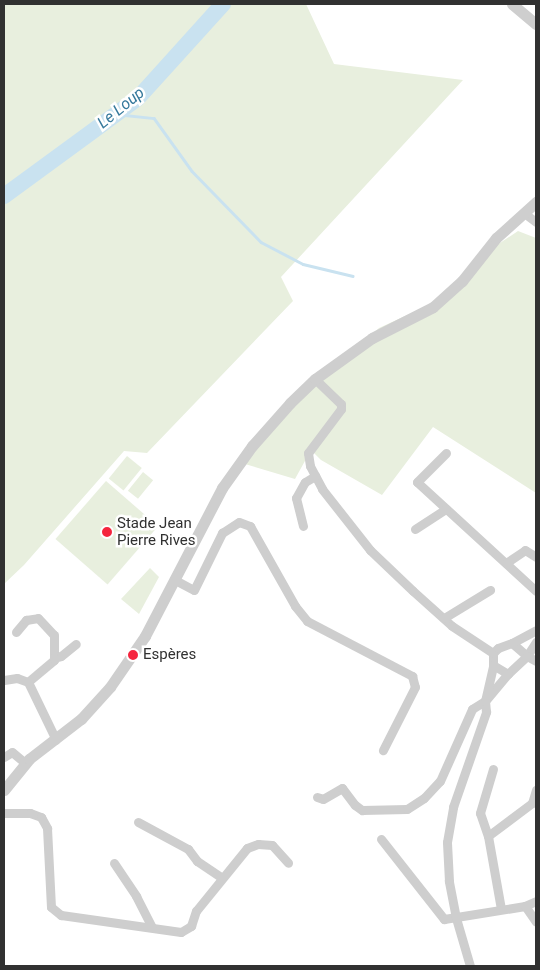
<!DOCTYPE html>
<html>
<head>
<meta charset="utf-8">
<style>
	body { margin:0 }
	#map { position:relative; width:540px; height:970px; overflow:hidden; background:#fff; font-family:Roboto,sans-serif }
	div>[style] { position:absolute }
	.green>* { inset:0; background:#e8efde; transform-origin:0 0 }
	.stream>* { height:2.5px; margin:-1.25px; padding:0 1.25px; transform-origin:1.25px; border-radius:1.25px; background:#c9e2f0 }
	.river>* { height:16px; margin:-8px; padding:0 8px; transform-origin:8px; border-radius:8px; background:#c9e2f0 }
	.minor>* { height:9px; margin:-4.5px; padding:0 4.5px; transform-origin:4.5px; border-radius:4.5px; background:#cecece }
	.tertiary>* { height:11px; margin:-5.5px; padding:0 5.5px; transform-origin:5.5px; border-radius:5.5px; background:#cecece }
	.dots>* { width:14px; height:14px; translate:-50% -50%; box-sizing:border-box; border:2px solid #fff; border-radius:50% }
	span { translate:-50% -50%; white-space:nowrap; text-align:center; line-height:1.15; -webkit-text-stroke:5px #fff; paint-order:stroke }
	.poi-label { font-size:15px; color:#313131 }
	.left { translate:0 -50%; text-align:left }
	.water-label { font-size:16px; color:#36799c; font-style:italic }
	.frame { position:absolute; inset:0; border:5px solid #313131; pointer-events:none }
</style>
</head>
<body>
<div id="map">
	<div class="green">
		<i style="clip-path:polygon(4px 4px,306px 4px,334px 64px,463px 80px,281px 277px,293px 301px,147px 453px,124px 451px,24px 565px,4px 584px)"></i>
		<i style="clip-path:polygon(518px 231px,536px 238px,536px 493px,433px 427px,382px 495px,321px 460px,311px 450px,295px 479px,245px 464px,257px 443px,306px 391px,379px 328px,457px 292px,494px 247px)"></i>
		<i style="left:127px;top:456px;width:19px;height:29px;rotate:39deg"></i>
		<i style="left:143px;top:472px;width:13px;height:24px;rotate:39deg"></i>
		<i style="left:106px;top:481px;width:69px;height:77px;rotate:41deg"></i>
		<i style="clip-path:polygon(150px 568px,159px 577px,139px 614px,121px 599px)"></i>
	</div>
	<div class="stream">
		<i style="left:115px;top:114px;width:39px;rotate:6deg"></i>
		<i style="left:154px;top:118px;width:65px;rotate:54.4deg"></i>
		<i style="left:192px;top:171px;width:99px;rotate:45.8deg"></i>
		<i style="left:261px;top:242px;width:47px;rotate:27.6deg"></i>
		<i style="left:303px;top:264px;width:51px;rotate:13.5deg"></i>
	</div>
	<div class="river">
		<i style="left:4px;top:196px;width:166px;rotate:-36.2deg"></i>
		<i style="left:138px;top:98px;width:127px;rotate:-47.9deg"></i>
	</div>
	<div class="minor">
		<i style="left:524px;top:213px;width:15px;rotate:37deg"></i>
		<i style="left:315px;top:379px;width:36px;rotate:44deg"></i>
		<i style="left:341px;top:404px;width:5px;rotate:90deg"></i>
		<i style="left:341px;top:409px;width:55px;rotate:126.9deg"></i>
		<i style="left:308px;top:453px;width:13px;rotate:81deg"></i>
		<i style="left:310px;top:466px;width:26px;rotate:62deg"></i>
		<i style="left:322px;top:489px;width:78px;rotate:51.8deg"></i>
		<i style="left:370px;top:550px;width:59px;rotate:43.6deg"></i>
		<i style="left:413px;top:591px;width:52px;rotate:41.9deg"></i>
		<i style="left:452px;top:626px;width:49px;rotate:33.4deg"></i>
		<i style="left:446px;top:453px;width:41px;rotate:135deg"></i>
		<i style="left:417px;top:482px;width:161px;rotate:42.5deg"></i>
		<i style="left:303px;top:526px;width:29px;rotate:-104deg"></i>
		<i style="left:296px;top:498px;width:18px;rotate:-61deg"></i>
		<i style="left:305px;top:482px;width:12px;rotate:-31deg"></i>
		<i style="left:415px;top:529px;width:37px;rotate:-33deg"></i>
		<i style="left:506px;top:563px;width:23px;rotate:-34deg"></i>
		<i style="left:525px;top:550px;width:13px;rotate:32deg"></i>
		<i style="left:175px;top:580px;width:21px;rotate:28deg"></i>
		<i style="left:194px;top:590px;width:64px;rotate:-63.8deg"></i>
		<i style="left:222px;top:533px;width:20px;rotate:-33deg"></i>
		<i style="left:239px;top:522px;width:12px;rotate:20deg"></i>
		<i style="left:250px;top:526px;width:92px;rotate:60.6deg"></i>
		<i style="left:295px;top:606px;width:19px;rotate:51deg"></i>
		<i style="left:307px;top:621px;width:119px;rotate:27.6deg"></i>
		<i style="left:412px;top:676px;width:11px;rotate:75deg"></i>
		<i style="left:415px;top:687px;width:71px;rotate:116.9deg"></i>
		<i style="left:444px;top:618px;width:54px;rotate:-31.3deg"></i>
		<i style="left:16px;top:632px;width:16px;rotate:-50deg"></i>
		<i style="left:26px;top:620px;width:12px;rotate:-9deg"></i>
		<i style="left:38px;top:618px;width:23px;rotate:47deg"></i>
		<i style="left:54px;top:635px;width:25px;rotate:90deg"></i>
		<i style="left:54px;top:660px;width:34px;rotate:140deg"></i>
		<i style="left:536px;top:642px;width:17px;rotate:123deg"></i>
		<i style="left:527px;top:656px;width:10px;rotate:29deg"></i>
		<i style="left:512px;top:643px;width:20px;rotate:41deg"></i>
		<i style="left:527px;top:656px;width:26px;rotate:137deg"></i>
		<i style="left:508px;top:674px;width:17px;rotate:-149deg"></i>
		<i style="left:493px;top:665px;width:12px;rotate:-90deg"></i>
		<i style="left:493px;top:653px;width:7px;rotate:-45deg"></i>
		<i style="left:498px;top:648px;width:15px;rotate:-20deg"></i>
		<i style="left:512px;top:643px;width:27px;rotate:-28deg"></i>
		<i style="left:54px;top:658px;width:7px;rotate:-16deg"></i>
		<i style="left:61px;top:656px;width:19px;rotate:-39deg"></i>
		<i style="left:4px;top:680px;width:13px;rotate:-9deg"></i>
		<i style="left:17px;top:678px;width:12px;rotate:20deg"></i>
		<i style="left:28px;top:682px;width:64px;rotate:64.2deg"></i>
		<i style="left:4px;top:757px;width:9px;rotate:-32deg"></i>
		<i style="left:12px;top:752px;width:17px;rotate:40deg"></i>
		<i style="left:493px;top:769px;width:46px;rotate:106.5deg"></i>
		<i style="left:480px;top:813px;width:24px;rotate:71deg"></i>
		<i style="left:488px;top:836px;width:74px;rotate:79.9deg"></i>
		<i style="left:317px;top:797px;width:6px;rotate:18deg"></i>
		<i style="left:323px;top:799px;width:22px;rotate:-30deg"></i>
		<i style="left:342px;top:788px;width:21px;rotate:53deg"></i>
		<i style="left:355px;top:805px;width:9px;rotate:36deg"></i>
		<i style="left:362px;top:810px;width:45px;rotate:-1.3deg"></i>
		<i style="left:407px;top:809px;width:20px;rotate:-33deg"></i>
		<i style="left:424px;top:798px;width:23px;rotate:-47deg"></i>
		<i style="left:440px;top:781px;width:79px;rotate:-66deg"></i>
		<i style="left:472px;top:709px;width:15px;rotate:-32deg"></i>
		<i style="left:485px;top:701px;width:35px;rotate:-50deg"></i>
		<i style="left:4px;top:813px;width:26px"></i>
		<i style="left:30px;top:813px;width:12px;rotate:20deg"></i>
		<i style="left:41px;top:817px;width:13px;rotate:61deg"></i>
		<i style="left:47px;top:828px;width:79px;rotate:87.1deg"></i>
		<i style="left:51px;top:907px;width:13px;rotate:39deg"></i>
		<i style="left:61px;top:915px;width:121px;rotate:8.1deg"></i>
		<i style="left:181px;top:932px;width:12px;rotate:-31deg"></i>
		<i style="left:191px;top:926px;width:16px;rotate:-72deg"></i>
		<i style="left:196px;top:911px;width:81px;rotate:-51deg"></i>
		<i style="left:247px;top:848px;width:12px;rotate:-20deg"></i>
		<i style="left:258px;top:844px;width:14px;rotate:4deg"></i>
		<i style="left:272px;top:845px;width:24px;rotate:48deg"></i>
		<i style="left:138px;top:822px;width:57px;rotate:28.4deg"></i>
		<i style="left:188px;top:849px;width:15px;rotate:53deg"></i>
		<i style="left:197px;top:861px;width:30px;rotate:34deg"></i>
		<i style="left:488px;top:836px;width:55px;rotate:-36.9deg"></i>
		<i style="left:532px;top:803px;width:14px;rotate:-73deg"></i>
		<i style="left:381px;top:839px;width:102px;rotate:51.8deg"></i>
		<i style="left:444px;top:919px;width:82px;rotate:-9.1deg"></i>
		<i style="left:114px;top:863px;width:40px;rotate:56deg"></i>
		<i style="left:136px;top:896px;width:34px;rotate:63deg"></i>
		<i style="left:536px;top:901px;width:12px;rotate:156deg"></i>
		<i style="left:525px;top:906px;width:19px;rotate:55deg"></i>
		<i style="left:470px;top:966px;width:50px;rotate:-106.3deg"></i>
		<i style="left:456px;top:918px;width:38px;rotate:-101deg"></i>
		<i style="left:449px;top:881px;width:39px;rotate:-93deg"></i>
		<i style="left:447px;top:842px;width:36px;rotate:-80deg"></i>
		<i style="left:453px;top:807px;width:101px;rotate:-70.8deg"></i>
		<i style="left:486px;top:712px;width:11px;rotate:-95deg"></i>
		<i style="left:485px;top:701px;width:37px;rotate:-77deg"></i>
	</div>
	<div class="tertiary">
		<i style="left:512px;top:4px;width:31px;rotate:40deg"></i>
		<i style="left:4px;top:790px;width:40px;rotate:-51deg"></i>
		<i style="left:29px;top:759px;width:66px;rotate:-37.6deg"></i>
		<i style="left:81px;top:719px;width:43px;rotate:-47.8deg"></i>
		<i style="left:110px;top:687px;width:62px;rotate:-55.5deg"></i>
		<i style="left:145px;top:636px;width:167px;rotate:-62.5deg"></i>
		<i style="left:222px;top:488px;width:52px;rotate:-54.5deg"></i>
		<i style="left:252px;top:446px;width:57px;rotate:-48.5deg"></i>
		<i style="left:290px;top:403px;width:35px;rotate:-44deg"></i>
		<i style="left:315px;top:379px;width:70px;rotate:-35.7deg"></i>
		<i style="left:372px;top:338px;width:68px;rotate:-26.9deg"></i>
		<i style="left:433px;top:307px;width:39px;rotate:-42deg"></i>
		<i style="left:462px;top:281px;width:55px;rotate:-51.7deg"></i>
		<i style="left:496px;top:238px;width:54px;rotate:-42deg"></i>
	</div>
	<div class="dots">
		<i style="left:107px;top:532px;background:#f5253e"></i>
		<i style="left:133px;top:655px;background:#f5253e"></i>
	</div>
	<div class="poi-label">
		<span class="left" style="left:117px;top:532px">Stade Jean<br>Pierre Rives</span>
		<span class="left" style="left:143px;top:655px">Espères</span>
	</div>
	<div class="water-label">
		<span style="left:121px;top:108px;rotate:-39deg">Le Loup</span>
	</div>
	<div class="frame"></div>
</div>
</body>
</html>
